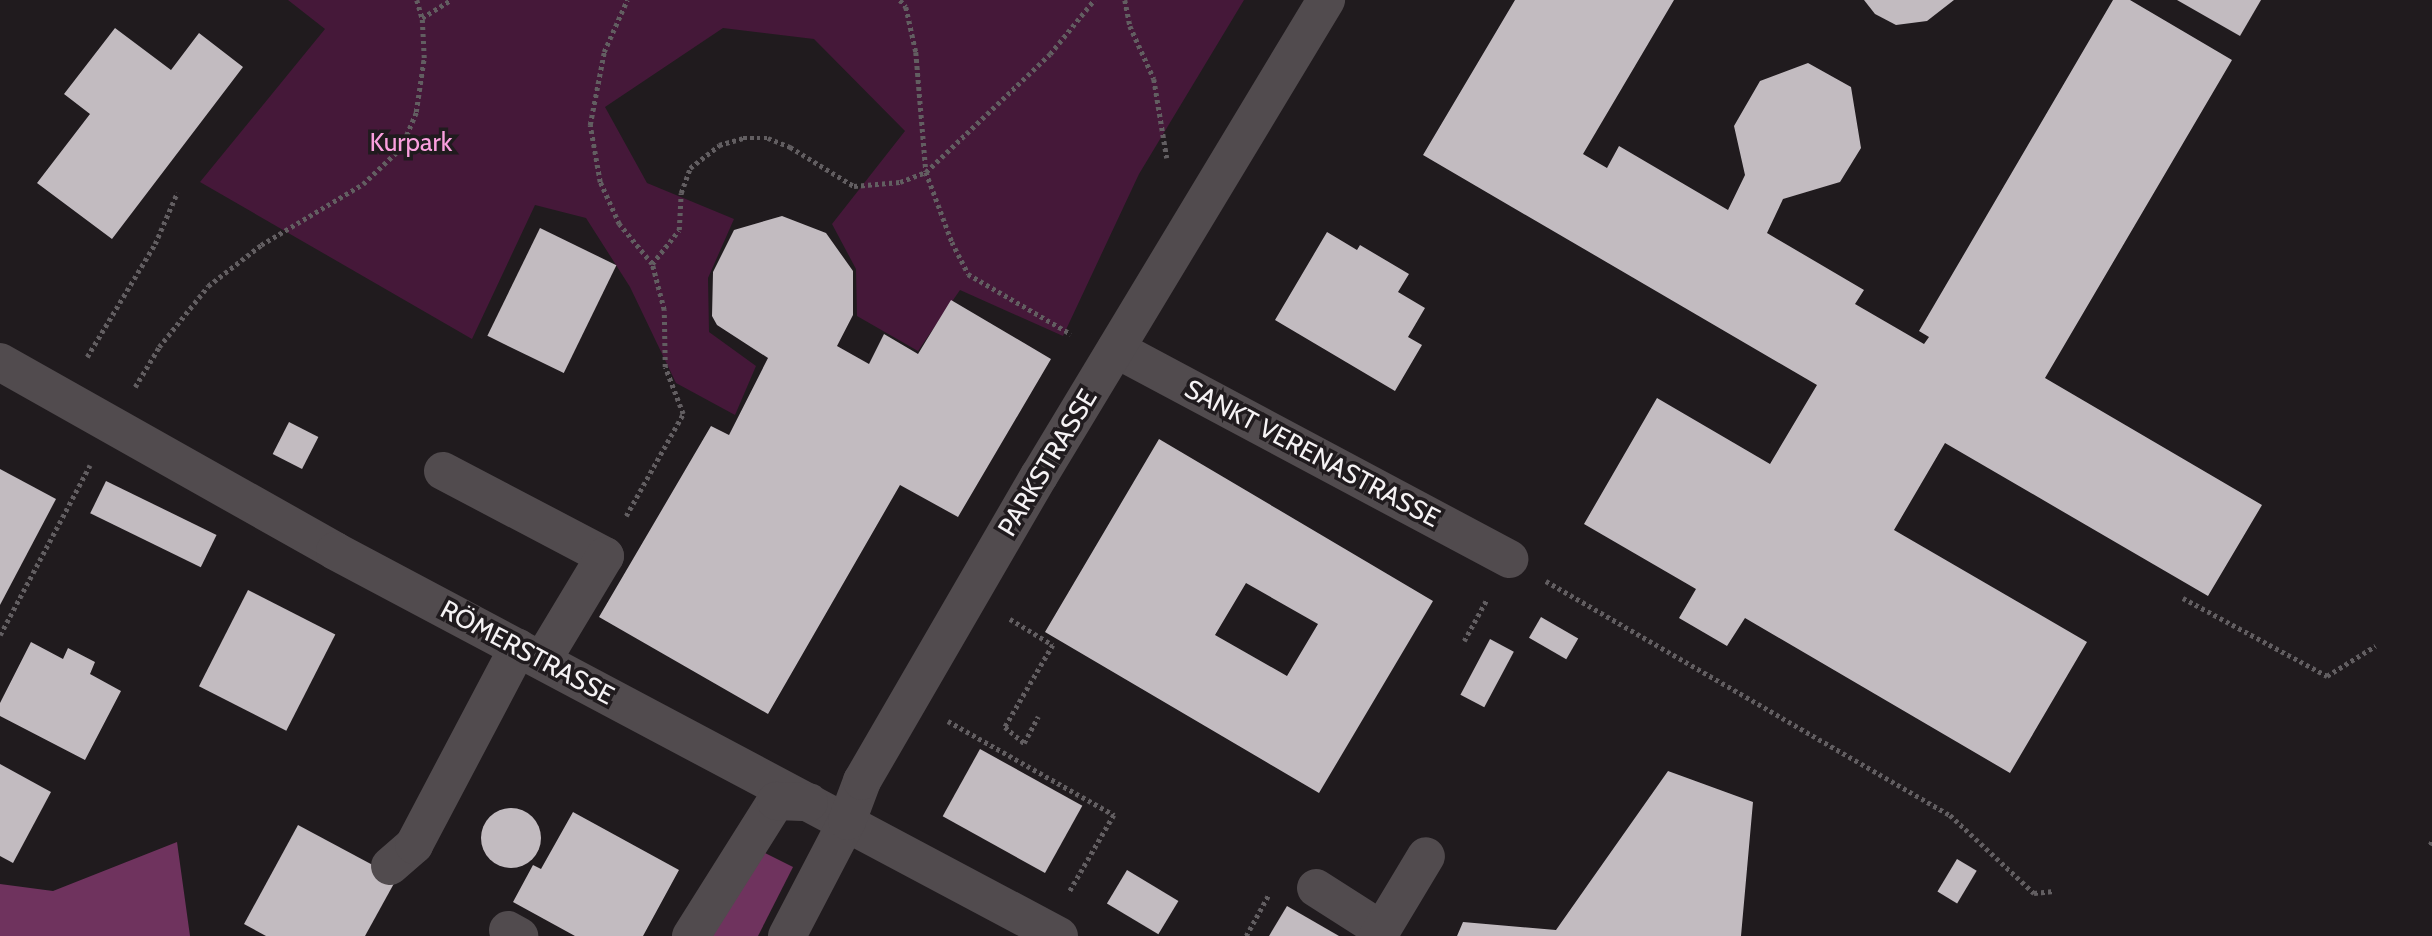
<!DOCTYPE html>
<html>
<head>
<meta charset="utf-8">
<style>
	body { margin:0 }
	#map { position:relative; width:2432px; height:936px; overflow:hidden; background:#201b1e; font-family:Cabin,sans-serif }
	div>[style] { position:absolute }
	.green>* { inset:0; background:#451839 }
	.forest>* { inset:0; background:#6f335e }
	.building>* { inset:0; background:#c2bbc0; transform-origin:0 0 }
	.round { border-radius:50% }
	.path>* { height:4.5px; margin-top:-2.25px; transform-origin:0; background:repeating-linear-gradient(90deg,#625e61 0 3.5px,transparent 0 7px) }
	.minor>* { height:38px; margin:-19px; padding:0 19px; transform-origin:19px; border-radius:19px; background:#514b4e }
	span { translate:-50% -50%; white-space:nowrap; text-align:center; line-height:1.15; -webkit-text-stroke:7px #201b1e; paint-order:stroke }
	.park-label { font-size:26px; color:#fa9fde }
	.street-label { font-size:26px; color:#f5f2f4 }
</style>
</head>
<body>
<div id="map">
	<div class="green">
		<i style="clip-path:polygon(288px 0,1244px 0,1139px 174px,1063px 336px,960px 290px,918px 351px,857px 316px,856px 269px,832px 224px,905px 131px,814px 39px,723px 28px,605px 107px,647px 183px,734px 219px,708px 278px,709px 332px,756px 366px,735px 415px,676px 383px,630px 287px,586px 218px,535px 205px,472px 339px,200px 182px,325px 29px)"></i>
	</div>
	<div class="forest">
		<i style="clip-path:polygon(177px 842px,190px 936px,0 936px,0 884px,53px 891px)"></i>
		<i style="clip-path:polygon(743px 842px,793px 867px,758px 936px,682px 936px)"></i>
	</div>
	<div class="building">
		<i style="clip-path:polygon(1515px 0,1674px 0,1583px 154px,1607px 168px,1619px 146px,1728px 210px,1745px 175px,1734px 126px,1760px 81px,1808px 63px,1851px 87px,1861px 148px,1840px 182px,1783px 199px,1767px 233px,1864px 290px,1855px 304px,1924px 344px,1929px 337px,1919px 331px,2113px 0,2130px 0,2232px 60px,2045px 378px,2262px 505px,2208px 596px,1945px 443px,1894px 530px,2087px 642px,2010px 773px,1745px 618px,1727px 646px,1679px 618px,1696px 589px,1584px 524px,1657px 398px,1770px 464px,1817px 385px,1423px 155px)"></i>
		<i style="clip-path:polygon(1864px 0,1954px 0,1927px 21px,1896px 25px,1875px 14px)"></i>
		<i style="clip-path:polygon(2177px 0,2261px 0,2240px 36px)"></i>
		<i style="clip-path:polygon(115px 28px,171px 70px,199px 33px,243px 67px,112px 239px,37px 183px,90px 114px,64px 94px)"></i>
		<i style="clip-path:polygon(782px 216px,826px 233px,853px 271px,853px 315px,837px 346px,869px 364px,884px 334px,918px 354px,951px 300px,1051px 359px,958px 517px,900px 485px,768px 714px,599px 617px,711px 426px,729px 435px,768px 358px,717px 325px,712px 316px,713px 272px,734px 230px)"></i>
		<i style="left:540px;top:228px;width:85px;height:120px;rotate:26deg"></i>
		<i style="clip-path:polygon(1327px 232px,1357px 250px,1360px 245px,1409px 274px,1398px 292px,1425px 308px,1408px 337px,1422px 345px,1395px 391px,1275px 320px)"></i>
		<i style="left:289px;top:422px;width:33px;height:36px;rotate:27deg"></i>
		<i style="clip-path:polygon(evenodd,1159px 439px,1433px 601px,1319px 793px,1045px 632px,1159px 439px,1246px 583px,1318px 624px,1287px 676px,1215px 635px,1246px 583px)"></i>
		<i style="clip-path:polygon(0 469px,56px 499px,0 605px)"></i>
		<i style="left:106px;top:481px;width:123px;height:36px;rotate:26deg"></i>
		<i style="left:248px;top:590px;width:98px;height:108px;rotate:27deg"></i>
		<i style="left:1541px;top:617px;width:43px;height:24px;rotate:30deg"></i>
		<i style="left:1490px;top:639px;width:27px;height:63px;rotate:28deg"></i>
		<i style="clip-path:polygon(31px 642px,63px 659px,68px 648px,95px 662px,90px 674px,121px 691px,85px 760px,0 716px,0 703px)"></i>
		<i style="left:980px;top:749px;width:117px;height:77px;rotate:29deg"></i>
		<i style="clip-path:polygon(0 764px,51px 792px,13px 863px,0 856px)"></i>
		<i style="clip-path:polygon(1668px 771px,1753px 802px,1741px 936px,1457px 936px,1463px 922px,1556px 930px)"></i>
		<i class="round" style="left:481px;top:808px;width:60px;height:60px"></i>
		<i style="clip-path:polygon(573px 812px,679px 870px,643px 936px,575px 936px,513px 902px,533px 865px,541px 869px)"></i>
		<i style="clip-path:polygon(298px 825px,397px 878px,365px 936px,266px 936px,244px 924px)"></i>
		<i style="left:1957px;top:859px;width:23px;height:38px;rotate:31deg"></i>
		<i style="left:1127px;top:870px;width:60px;height:39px;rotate:31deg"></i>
		<i style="clip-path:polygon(1287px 906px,1339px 936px,1269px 936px)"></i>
	</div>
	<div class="path">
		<i style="left:417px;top:0;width:19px;rotate:74deg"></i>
		<i style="left:900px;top:0;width:9px;rotate:49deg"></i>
		<i style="left:906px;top:7px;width:46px;rotate:77.5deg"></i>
		<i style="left:916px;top:52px;width:120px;rotate:85.2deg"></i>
		<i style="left:926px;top:172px;width:75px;rotate:69.6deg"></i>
		<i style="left:952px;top:242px;width:36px;rotate:63deg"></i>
		<i style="left:968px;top:274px;width:119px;rotate:30.2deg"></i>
		<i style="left:1125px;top:0;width:26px;rotate:79deg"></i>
		<i style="left:1130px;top:26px;width:58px;rotate:65.6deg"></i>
		<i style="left:1154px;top:79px;width:80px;rotate:80.7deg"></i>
		<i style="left:652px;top:264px;width:43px;rotate:-51.5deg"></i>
		<i style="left:679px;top:230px;width:37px;rotate:-87deg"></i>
		<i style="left:681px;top:193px;width:27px;rotate:-70deg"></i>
		<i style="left:690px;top:168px;width:37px;rotate:-38deg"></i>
		<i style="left:719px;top:145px;width:25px;rotate:-16deg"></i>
		<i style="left:743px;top:138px;width:25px"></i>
		<i style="left:768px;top:138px;width:24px;rotate:22deg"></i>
		<i style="left:790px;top:147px;width:75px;rotate:31.4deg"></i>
		<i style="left:854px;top:186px;width:46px;rotate:-5deg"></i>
		<i style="left:900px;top:182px;width:28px;rotate:-21deg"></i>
		<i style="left:926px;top:172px;width:171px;rotate:-43.6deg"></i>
		<i style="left:1050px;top:54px;width:70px;rotate:-50.8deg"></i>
		<i style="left:87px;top:357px;width:132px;rotate:-59deg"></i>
		<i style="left:155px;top:244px;width:56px;rotate:-66.7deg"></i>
		<i style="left:135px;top:387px;width:47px;rotate:-59deg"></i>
		<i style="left:159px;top:347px;width:78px;rotate:-51.2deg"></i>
		<i style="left:208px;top:286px;width:67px;rotate:-37.7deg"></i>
		<i style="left:261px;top:245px;width:119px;rotate:-30.9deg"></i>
		<i style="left:363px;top:184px;width:52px;rotate:-43.5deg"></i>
		<i style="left:401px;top:148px;width:39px;rotate:-67deg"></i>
		<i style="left:416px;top:112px;width:55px;rotate:-81.6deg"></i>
		<i style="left:424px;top:58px;width:40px;rotate:-92.9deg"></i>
		<i style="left:422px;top:18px;width:34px;rotate:-32deg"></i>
		<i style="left:626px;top:516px;width:117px;rotate:-60.8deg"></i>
		<i style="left:683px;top:414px;width:50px;rotate:-111deg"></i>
		<i style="left:665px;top:367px;width:57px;rotate:-91deg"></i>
		<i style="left:664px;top:310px;width:48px;rotate:-104.6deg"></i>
		<i style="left:652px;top:264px;width:52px;rotate:-129.5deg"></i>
		<i style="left:619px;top:224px;width:46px;rotate:-114.3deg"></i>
		<i style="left:600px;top:182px;width:58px;rotate:-100deg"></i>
		<i style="left:590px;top:125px;width:74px;rotate:-79.1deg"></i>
		<i style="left:604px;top:52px;width:57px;rotate:-66.1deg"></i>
		<i style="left:1546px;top:581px;width:467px;rotate:30.1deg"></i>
		<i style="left:1950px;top:815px;width:115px;rotate:42.9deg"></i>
		<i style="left:2034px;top:893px;width:20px;rotate:-6deg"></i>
		<i style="left:2183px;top:598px;width:164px;rotate:28.4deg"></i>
		<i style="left:2327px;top:676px;width:57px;rotate:-32deg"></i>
		<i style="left:1010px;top:619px;width:50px;rotate:31.2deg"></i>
		<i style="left:1053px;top:645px;width:95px;rotate:120.3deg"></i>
		<i style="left:1005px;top:727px;width:25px;rotate:40deg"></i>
		<i style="left:1024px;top:743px;width:30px;rotate:-62deg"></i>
		<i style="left:0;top:635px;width:192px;rotate:-62.1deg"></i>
		<i style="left:1464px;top:641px;width:48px;rotate:-61.3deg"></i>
		<i style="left:948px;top:721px;width:191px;rotate:29.5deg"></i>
		<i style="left:1114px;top:815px;width:88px;rotate:120.1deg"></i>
		<i style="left:2430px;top:845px;width:4px;rotate:-63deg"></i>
		<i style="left:1246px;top:936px;width:48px;rotate:-61.3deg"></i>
	</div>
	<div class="minor">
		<i style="left:1116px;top:349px;width:446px;rotate:28.1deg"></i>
		<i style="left:0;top:362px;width:385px;rotate:29.4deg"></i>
		<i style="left:335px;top:551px;width:820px;rotate:28deg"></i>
		<i style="left:443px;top:471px;width:183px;rotate:27.7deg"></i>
		<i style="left:605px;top:556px;width:122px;rotate:121deg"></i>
		<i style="left:390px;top:866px;width:32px;rotate:-41deg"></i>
		<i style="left:414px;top:845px;width:223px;rotate:-62.2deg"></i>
		<i style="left:1316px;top:888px;width:78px;rotate:32.5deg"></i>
		<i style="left:508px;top:930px;width:13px;rotate:29deg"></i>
		<i style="left:691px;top:936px;width:160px;rotate:-57.8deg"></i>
		<i style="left:776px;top:801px;width:33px;rotate:2deg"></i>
		<i style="left:787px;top:936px;width:130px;rotate:-62.4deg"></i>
		<i style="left:847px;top:821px;width:43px;rotate:-69.4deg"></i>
		<i style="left:862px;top:781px;width:353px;rotate:-59.9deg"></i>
		<i style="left:1039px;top:476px;width:556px;rotate:-58.91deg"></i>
		<i style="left:1378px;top:936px;width:93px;rotate:-59deg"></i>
	</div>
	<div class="park-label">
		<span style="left:411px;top:143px">Kurpark</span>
	</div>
	<div class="street-label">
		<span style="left:1312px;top:454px;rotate:28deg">SANKT VERENASTRASSE</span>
		<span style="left:1048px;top:463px;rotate:-59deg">PARKSTRASSE</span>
		<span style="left:527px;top:653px;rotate:28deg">RÖMERSTRASSE</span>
	</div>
</div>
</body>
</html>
